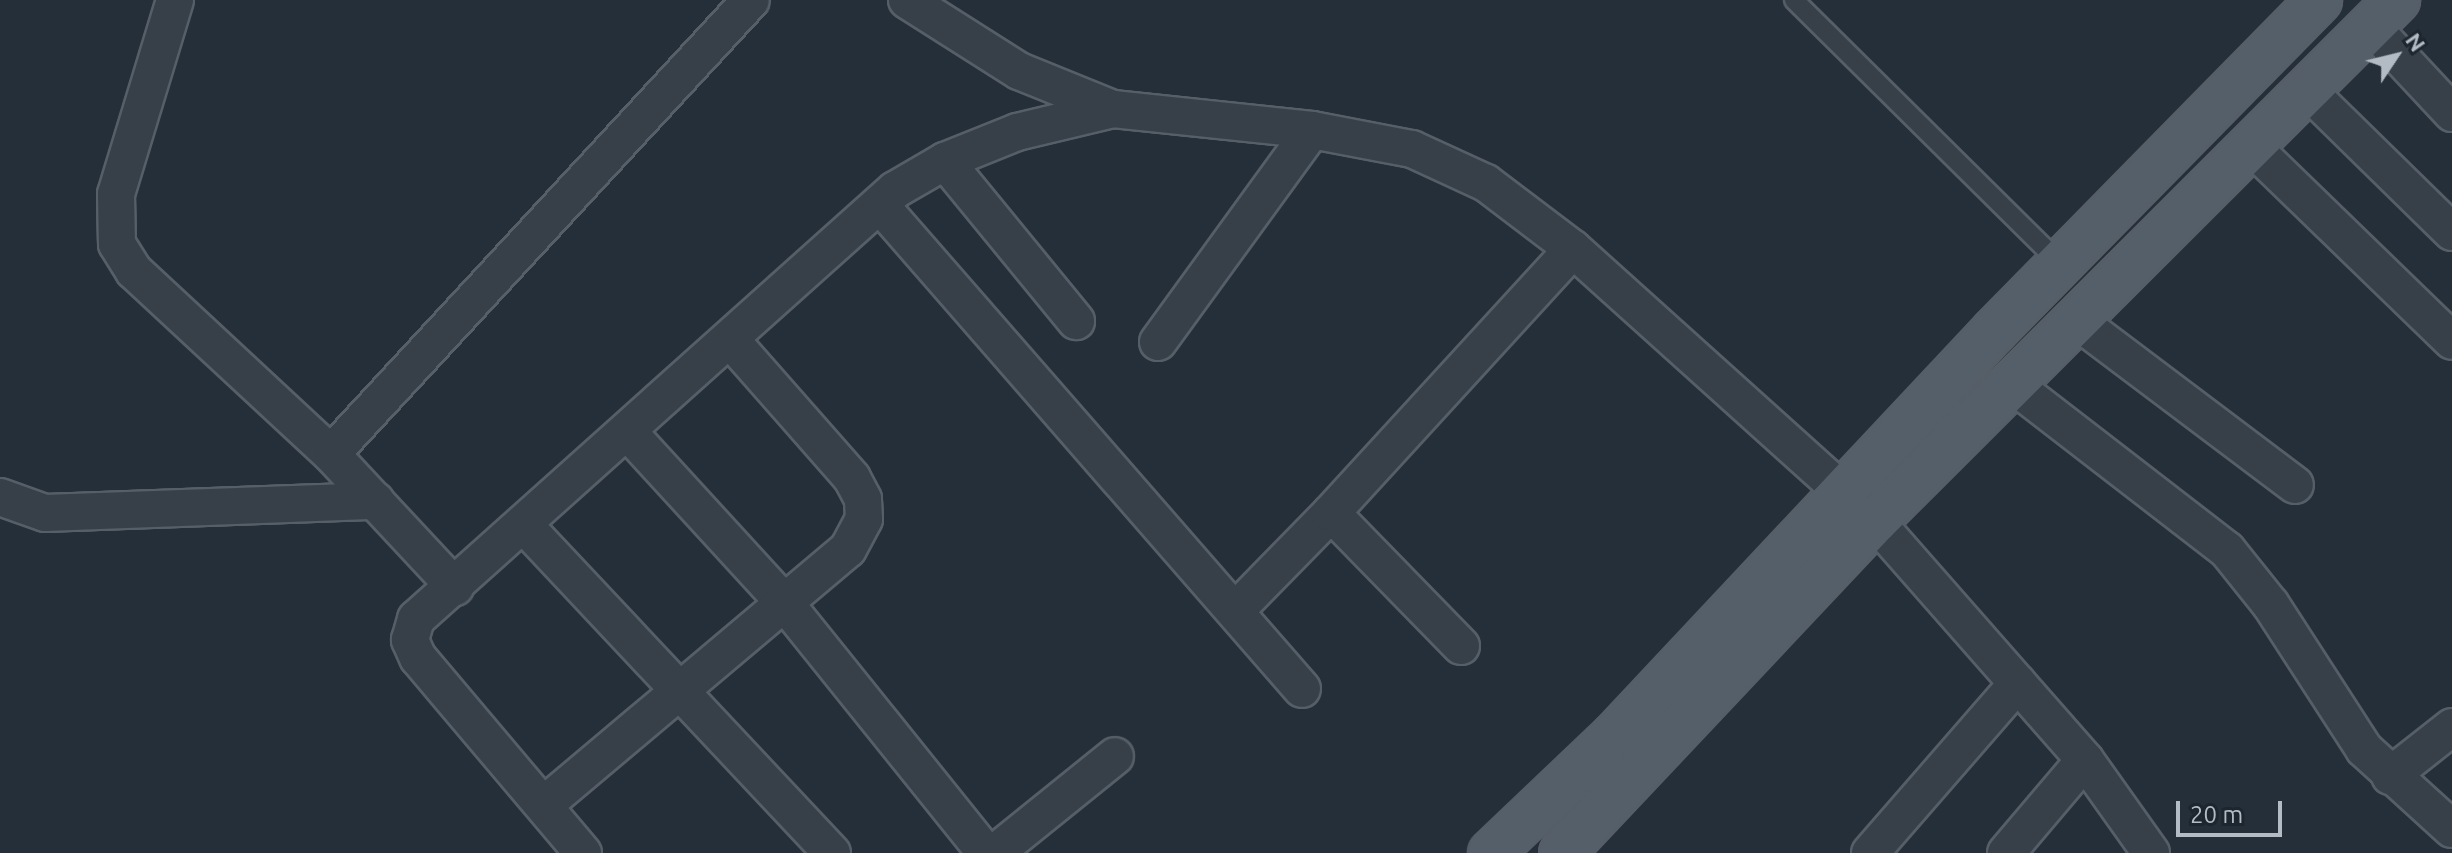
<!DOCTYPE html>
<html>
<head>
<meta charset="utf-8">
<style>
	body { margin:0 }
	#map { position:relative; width:2452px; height:853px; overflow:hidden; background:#242f39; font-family:Ubuntu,sans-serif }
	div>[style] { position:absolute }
	.roads { filter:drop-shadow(2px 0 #565e67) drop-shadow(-2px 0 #565e67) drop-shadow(0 2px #565e67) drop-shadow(0 -2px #565e67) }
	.service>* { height:18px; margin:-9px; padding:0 9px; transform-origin:9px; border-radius:9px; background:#374049 }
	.minor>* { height:36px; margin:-18px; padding:0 18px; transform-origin:18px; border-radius:18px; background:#374049 }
	.primary>* { height:44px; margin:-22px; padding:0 22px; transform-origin:22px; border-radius:22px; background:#555f69 }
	span { translate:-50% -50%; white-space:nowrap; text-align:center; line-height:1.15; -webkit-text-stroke:8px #1d252e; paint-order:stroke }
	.north { position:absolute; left:2356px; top:16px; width:80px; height:80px; -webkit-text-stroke:6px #1d252e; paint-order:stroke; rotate:55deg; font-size:22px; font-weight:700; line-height:32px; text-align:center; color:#b3bbc5 }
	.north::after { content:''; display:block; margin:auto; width:28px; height:36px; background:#b3bbc5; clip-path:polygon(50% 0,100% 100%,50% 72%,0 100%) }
	.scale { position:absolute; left:2176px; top:801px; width:106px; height:36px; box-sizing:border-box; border:4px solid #b3bbc5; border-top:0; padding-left:10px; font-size:24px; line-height:28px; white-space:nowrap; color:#b3bbc5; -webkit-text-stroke:6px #1d252e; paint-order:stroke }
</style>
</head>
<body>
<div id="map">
	<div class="roads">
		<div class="service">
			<i style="left:1794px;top:0;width:374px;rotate:44.7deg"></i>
		</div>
		<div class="minor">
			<i style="left:175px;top:0;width:203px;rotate:106.9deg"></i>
			<i style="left:116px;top:194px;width:50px;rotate:88.9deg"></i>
			<i style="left:117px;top:244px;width:32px;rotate:58deg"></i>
			<i style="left:134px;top:271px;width:269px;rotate:42.9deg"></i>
			<i style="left:331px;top:454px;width:182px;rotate:47deg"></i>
			<i style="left:907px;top:0;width:133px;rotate:32.4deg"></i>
			<i style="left:1019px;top:71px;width:101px;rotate:22deg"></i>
			<i style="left:1113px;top:109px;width:200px;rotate:6deg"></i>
			<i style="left:1312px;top:130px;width:102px;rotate:10.8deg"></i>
			<i style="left:1412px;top:149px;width:81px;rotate:24.7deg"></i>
			<i style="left:1486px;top:183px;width:109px;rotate:37.2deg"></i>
			<i style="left:1573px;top:249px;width:406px;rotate:42deg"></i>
			<i style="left:1875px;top:521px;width:318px;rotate:48.7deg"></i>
			<i style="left:2085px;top:760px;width:114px;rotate:54.6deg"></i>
			<i style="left:2371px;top:26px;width:119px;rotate:47deg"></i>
			<i style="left:2307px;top:90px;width:203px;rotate:44.4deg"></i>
			<i style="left:2251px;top:146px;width:280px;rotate:44.1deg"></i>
			<i style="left:945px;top:161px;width:207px;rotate:50.7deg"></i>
			<i style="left:880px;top:205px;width:642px;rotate:48.91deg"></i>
			<i style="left:2076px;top:320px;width:274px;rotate:37deg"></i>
			<i style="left:1158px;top:342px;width:262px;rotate:-54deg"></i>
			<i style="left:2012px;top:384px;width:272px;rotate:37.7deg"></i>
			<i style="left:2227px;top:550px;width:70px;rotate:51.3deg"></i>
			<i style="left:2271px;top:605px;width:171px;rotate:57.1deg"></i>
			<i style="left:2364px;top:749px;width:119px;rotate:42.3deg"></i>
			<i style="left:628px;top:432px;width:231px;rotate:47.5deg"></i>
			<i style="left:784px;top:602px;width:322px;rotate:51.2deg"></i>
			<i style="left:331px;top:454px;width:618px;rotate:-47.23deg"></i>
			<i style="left:0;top:497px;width:48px;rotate:19.6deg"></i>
			<i style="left:45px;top:513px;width:331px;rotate:-2.1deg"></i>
			<i style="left:524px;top:525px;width:450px;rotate:46.8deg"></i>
			<i style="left:1235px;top:611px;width:137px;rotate:-45.6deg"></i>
			<i style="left:1461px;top:646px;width:186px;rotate:-134.3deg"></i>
			<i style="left:1331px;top:513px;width:358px;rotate:-47.5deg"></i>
			<i style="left:2390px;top:776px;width:79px;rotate:-38.3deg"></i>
			<i style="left:544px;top:805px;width:397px;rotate:-40.1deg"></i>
			<i style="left:848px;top:549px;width:34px;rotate:-62deg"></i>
			<i style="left:864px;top:519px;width:20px;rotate:-93deg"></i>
			<i style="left:863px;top:499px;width:24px;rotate:-118deg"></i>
			<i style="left:852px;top:478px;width:185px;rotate:-131.3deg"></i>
			<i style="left:583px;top:853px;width:255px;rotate:-130.2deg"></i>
			<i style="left:418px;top:658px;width:20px;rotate:-114deg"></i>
			<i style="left:410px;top:640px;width:22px;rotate:-74deg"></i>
			<i style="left:416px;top:619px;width:643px;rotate:-41.85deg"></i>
			<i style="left:895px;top:190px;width:58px;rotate:-30.1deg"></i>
			<i style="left:945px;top:161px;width:78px;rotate:-21.9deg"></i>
			<i style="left:1017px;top:132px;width:99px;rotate:-13.5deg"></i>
			<i style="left:995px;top:853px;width:154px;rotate:-38.9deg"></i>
			<i style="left:1870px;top:853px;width:225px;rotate:-49deg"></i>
			<i style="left:2006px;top:853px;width:122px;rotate:-49.7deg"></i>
		</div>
		<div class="primary">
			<i style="left:1491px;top:853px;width:170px;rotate:-43.6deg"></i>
			<i style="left:1614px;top:736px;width:555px;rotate:-46.82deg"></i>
			<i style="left:1994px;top:331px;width:464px;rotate:-45.5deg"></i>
			<i style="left:1562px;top:853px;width:456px;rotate:-46.7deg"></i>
			<i style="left:1875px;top:521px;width:738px;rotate:-44.95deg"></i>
		</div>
	</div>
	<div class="north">N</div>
	<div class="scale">20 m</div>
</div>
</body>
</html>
